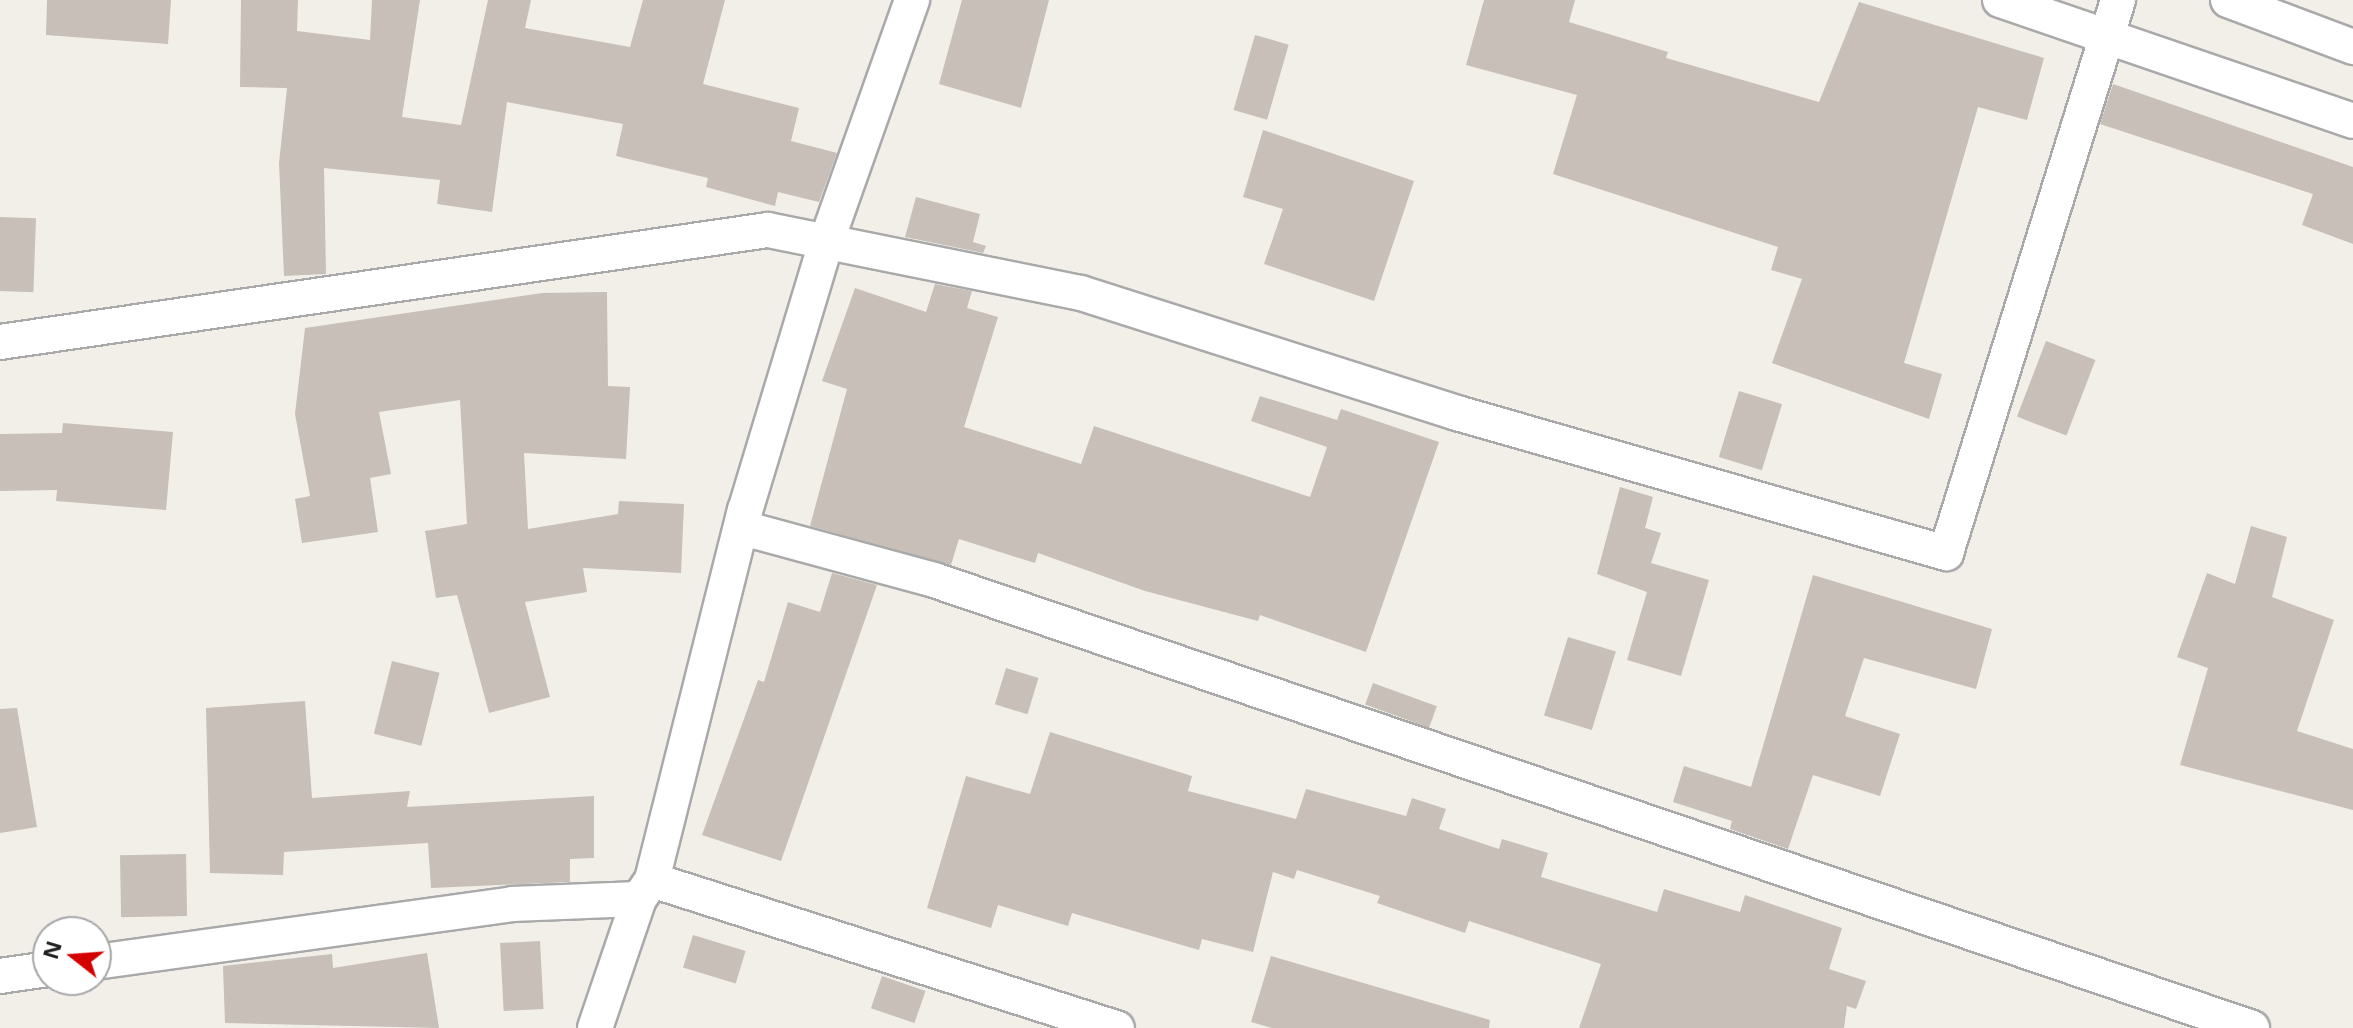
<!DOCTYPE html>
<html>
<head>
<meta charset="utf-8">
<style>
	body { margin:0 }
	#map { position:relative; width:2353px; height:1028px; overflow:hidden; background:#f2efe9; font-family:"Open Sans",sans-serif }
	div>[style] { position:absolute }
	.building>* { inset:0; background:#c7bfb8; transform-origin:0 0 }
	.roads { filter:drop-shadow(2px 0 #a9a9a9) drop-shadow(-2px 0 #a9a9a9) drop-shadow(0 2px #a9a9a9) drop-shadow(0 -2px #a9a9a9) }
	.minor>* { height:34px; margin:-17px; padding:0 17px; transform-origin:17px; border-radius:17px; background:#fff }
	span { translate:-50% -50%; white-space:nowrap; text-align:center; line-height:1.15; -webkit-text-stroke:8px #fff; paint-order:stroke }
	.north { position:absolute; left:32px; top:916px; width:80px; height:80px; box-sizing:border-box; background:#fff; border:2px solid #a7a7a7; border-radius:50%; rotate:287deg; font-size:22px; font-weight:700; line-height:32px; text-align:center; color:#222 }
	.north::after { content:''; display:block; margin:auto; width:28px; height:36px; background:#d40000; clip-path:polygon(50% 0,100% 100%,50% 72%,0 100%) }
</style>
</head>
<body>
<div id="map">
	<div class="building">
		<i style="clip-path:polygon(47px 0,171px 0,168px 44px,46px 35px)"></i>
		<i style="clip-path:polygon(241px 0,298px 0,297px 31px,370px 40px,372px 0,420px 0,402px 117px,461px 125px,488px 0,531px 0,525px 28px,630px 47px,643px 0,725px 0,703px 84px,799px 108px,791px 141px,837px 153px,819px 202px,778px 192px,775px 206px,706px 187px,708px 178px,616px 156px,623px 124px,507px 102px,492px 212px,437px 204px,440px 180px,324px 168px,326px 274px,284px 276px,279px 163px,287px 88px,240px 87px)"></i>
		<i style="clip-path:polygon(962px 0,1049px 0,1021px 108px,939px 84px)"></i>
		<i style="clip-path:polygon(1484px 0,1575px 0,1569px 22px,1668px 52px,1666px 58px,1819px 102px,1859px 2px,2044px 58px,2027px 120px,1978px 107px,1904px 363px,1942px 374px,1929px 419px,1772px 363px,1802px 279px,1771px 270px,1778px 247px,1553px 174px,1577px 95px,1466px 65px)"></i>
		<i style="left:1255px;top:35px;width:35px;height:78px;rotate:16deg"></i>
		<i style="clip-path:polygon(2113px 84px,2353px 167px,2353px 244px,2302px 225px,2313px 194px,2100px 124px)"></i>
		<i style="clip-path:polygon(1263px 130px,1414px 181px,1374px 301px,1264px 264px,1283px 209px,1243px 197px)"></i>
		<i style="clip-path:polygon(916px 197px,980px 214px,973px 242px,986px 246px,983px 253px,905px 237px)"></i>
		<i style="left:0;top:217px;width:36px;height:74px;rotate:2deg"></i>
		<i style="clip-path:polygon(935px 284px,972px 291px,967px 308px,998px 317px,964px 427px,1081px 464px,1094px 426px,1310px 497px,1327px 447px,1251px 421px,1260px 396px,1337px 420px,1341px 409px,1439px 442px,1366px 652px,1260px 615px,1258px 621px,1145px 591px,1038px 553px,1035px 563px,959px 539px,951px 565px,810px 526px,847px 389px,822px 381px,855px 288px,926px 312px)"></i>
		<i style="clip-path:polygon(607px 292px,608px 386px,630px 387px,626px 459px,524px 453px,528px 529px,618px 514px,619px 501px,684px 504px,681px 573px,583px 568px,587px 592px,525px 602px,550px 697px,489px 713px,457px 595px,436px 598px,425px 531px,467px 524px,460px 400px,379px 412px,391px 474px,370px 478px,378px 532px,302px 543px,295px 499px,310px 496px,295px 414px,305px 328px,542px 293px)"></i>
		<i style="left:2046px;top:341px;width:53px;height:81px;rotate:21deg"></i>
		<i style="left:1739px;top:391px;width:45px;height:69px;rotate:17deg"></i>
		<i style="clip-path:polygon(63px 423px,173px 432px,166px 510px,56px 501px,57px 490px,0 491px,0 434px,62px 433px)"></i>
		<i style="clip-path:polygon(1620px 487px,1653px 497px,1645px 528px,1661px 533px,1651px 563px,1709px 580px,1681px 676px,1627px 660px,1647px 592px,1597px 574px)"></i>
		<i style="clip-path:polygon(2251px 526px,2287px 537px,2272px 597px,2334px 620px,2297px 731px,2353px 749px,2353px 810px,2180px 765px,2208px 668px,2177px 657px,2207px 573px,2235px 584px)"></i>
		<i style="clip-path:polygon(832px 573px,877px 585px,781px 861px,702px 835px,758px 680px,764px 682px,788px 602px,820px 612px)"></i>
		<i style="clip-path:polygon(1813px 575px,1992px 629px,1976px 689px,1864px 658px,1845px 716px,1900px 734px,1880px 796px,1813px 775px,1788px 849px,1730px 829px,1732px 821px,1673px 802px,1684px 766px,1751px 787px)"></i>
		<i style="left:1568px;top:637px;width:50px;height:82px;rotate:17deg"></i>
		<i style="left:392px;top:661px;width:49px;height:75px;rotate:14deg"></i>
		<i style="left:1006px;top:668px;width:34px;height:38px;rotate:17deg"></i>
		<i style="left:1373px;top:683px;width:68px;height:23px;rotate:20deg"></i>
		<i style="clip-path:polygon(305px 701px,312px 798px,410px 791px,407px 807px,594px 796px,594px 858px,570px 859px,570px 882px,431px 888px,428px 843px,284px 852px,283px 875px,210px 873px,206px 708px)"></i>
		<i style="clip-path:polygon(17px 708px,37px 827px,0 833px,0 709px)"></i>
		<i style="clip-path:polygon(1050px 732px,1192px 776px,1188px 791px,1296px 819px,1306px 789px,1406px 816px,1412px 798px,1446px 809px,1439px 829px,1499px 849px,1502px 839px,1548px 853px,1541px 877px,1657px 912px,1664px 889px,1740px 912px,1745px 895px,1842px 928px,1829px 969px,1866px 981px,1856px 1009px,1847px 1006px,1844px 1028px,1579px 1028px,1601px 964px,1469px 921px,1465px 933px,1377px 903px,1380px 896px,1297px 870px,1294px 879px,1273px 872px,1253px 952px,1202px 939px,1199px 950px,1072px 913px,1068px 926px,998px 905px,991px 928px,927px 908px,966px 776px,1030px 794px)"></i>
		<i style="left:186px;top:854px;width:62px;height:66px;rotate:89deg"></i>
		<i style="left:693px;top:935px;width:55px;height:34px;rotate:17deg"></i>
		<i style="left:540px;top:941px;width:68px;height:40px;rotate:87deg"></i>
		<i style="clip-path:polygon(427px 953px,439px 1028px,225px 1023px,223px 966px,332px 954px,333px 968px)"></i>
		<i style="clip-path:polygon(1271px 956px,1490px 1020px,1489px 1028px,1272px 1028px,1251px 1022px)"></i>
		<i style="left:882px;top:976px;width:46px;height:34px;rotate:19deg"></i>
	</div>
	<div class="roads">
		<div class="minor">
			<i style="left:2000px;top:0;width:373px;rotate:18.9deg"></i>
			<i style="left:2228px;top:0;width:134px;rotate:20.6deg"></i>
			<i style="left:0;top:342px;width:776px;rotate:-8.3deg"></i>
			<i style="left:768px;top:230px;width:319px;rotate:11.4deg"></i>
			<i style="left:1081px;top:293px;width:395px;rotate:17.7deg"></i>
			<i style="left:1457px;top:413px;width:509px;rotate:15.98deg"></i>
			<i style="left:1946px;top:553px;width:579px;rotate:-72.72deg"></i>
			<i style="left:743px;top:528px;width:198px;rotate:15.2deg"></i>
			<i style="left:934px;top:580px;width:1392px;rotate:18.77deg"></i>
			<i style="left:652px;top:880px;width:488px;rotate:17.7deg"></i>
			<i style="left:96px;top:962px;width:420px;rotate:-7.9deg"></i>
			<i style="left:512px;top:904px;width:127px;rotate:-2.3deg"></i>
			<i style="left:0;top:976px;width:49px;rotate:-8.3deg"></i>
			<i style="left:595px;top:1028px;width:136px;rotate:-71.2deg"></i>
			<i style="left:639px;top:899px;width:23px;rotate:-56deg"></i>
			<i style="left:652px;top:880px;width:381px;rotate:-75.9deg"></i>
			<i style="left:745px;top:511px;width:280px;rotate:-73.2deg"></i>
			<i style="left:826px;top:243px;width:258px;rotate:-70.5deg"></i>
		</div>
	</div>
	<div class="north">N</div>
</div>
</body>
</html>
